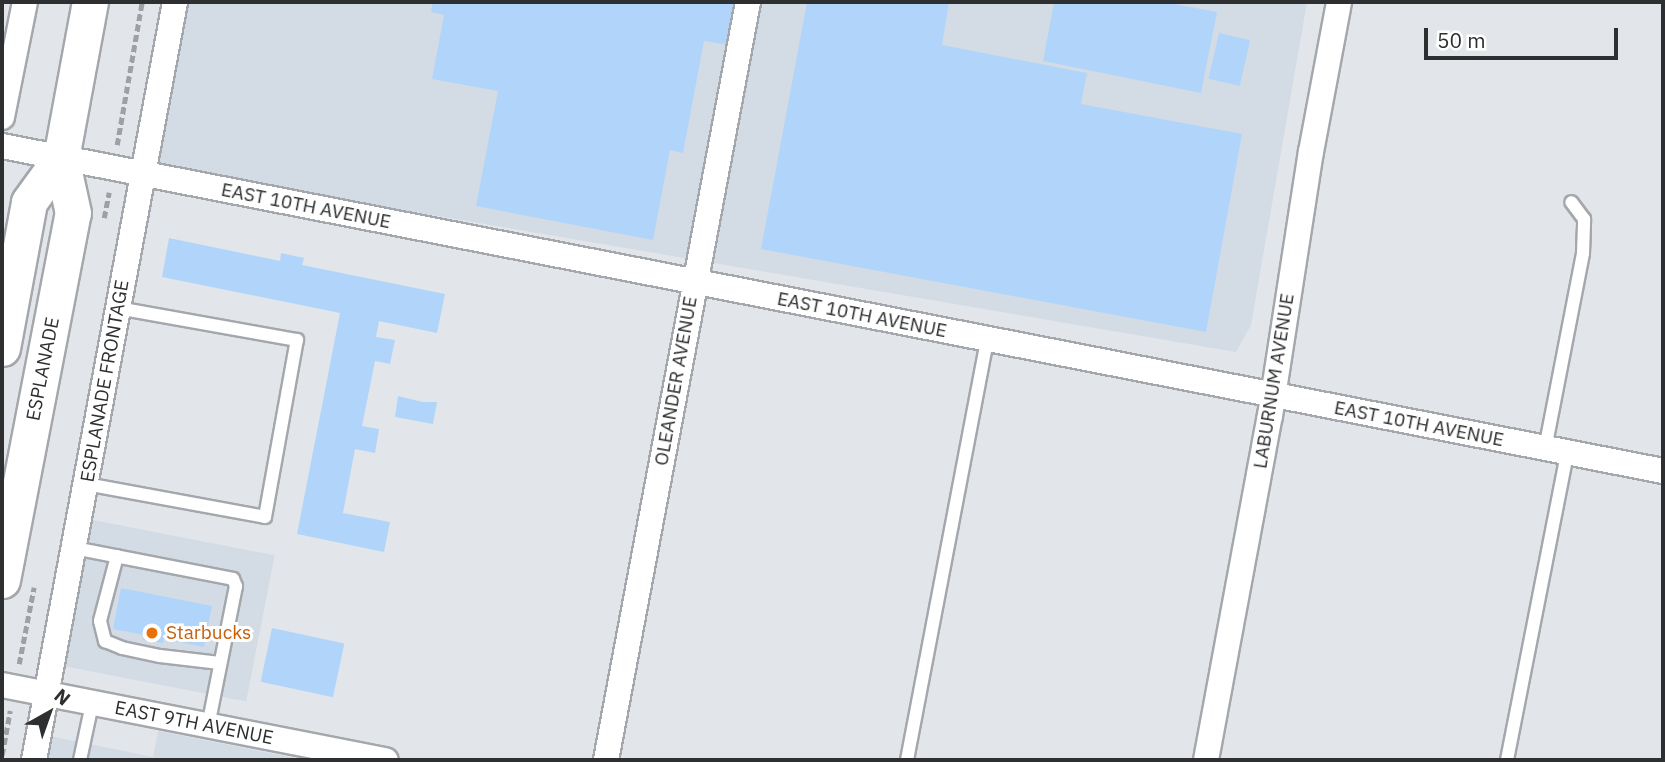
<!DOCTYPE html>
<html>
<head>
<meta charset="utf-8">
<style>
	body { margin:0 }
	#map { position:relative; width:1665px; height:762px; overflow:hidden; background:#e2e6ea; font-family:"IBM Plex Sans",sans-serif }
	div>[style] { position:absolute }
	.built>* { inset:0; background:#d3dbe5; transform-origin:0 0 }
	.building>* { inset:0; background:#b1d5fa; transform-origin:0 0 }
	.path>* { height:4.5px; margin-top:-2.25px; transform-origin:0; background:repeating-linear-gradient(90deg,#9ea1a4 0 7px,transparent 0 10.5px) }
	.roads { filter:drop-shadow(2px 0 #a4a7ab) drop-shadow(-2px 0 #a4a7ab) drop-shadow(0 2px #a4a7ab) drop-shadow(0 -2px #a4a7ab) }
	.lane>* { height:12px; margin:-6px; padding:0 6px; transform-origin:6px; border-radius:6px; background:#fff }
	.street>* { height:24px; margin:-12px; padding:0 12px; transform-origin:12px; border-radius:12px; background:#fff }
	.secondary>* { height:35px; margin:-17.5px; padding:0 17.5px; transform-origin:17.5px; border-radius:17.5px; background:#fff }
	.dots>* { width:19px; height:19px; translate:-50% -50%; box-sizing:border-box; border:4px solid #fff; border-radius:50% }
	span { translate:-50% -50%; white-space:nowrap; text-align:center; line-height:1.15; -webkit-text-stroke:6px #fff; paint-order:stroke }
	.street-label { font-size:19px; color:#2d2f30 }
	.food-label { font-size:19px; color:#c56008 }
	.left { translate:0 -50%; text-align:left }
	.frame { position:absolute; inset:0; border:4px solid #2d2f30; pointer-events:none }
	.north { position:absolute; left:14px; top:678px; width:70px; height:70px; -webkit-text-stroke:5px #fff; paint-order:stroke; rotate:40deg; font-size:19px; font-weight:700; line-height:28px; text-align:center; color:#2d2f30 }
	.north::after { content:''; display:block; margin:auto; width:24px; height:32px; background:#2d2f30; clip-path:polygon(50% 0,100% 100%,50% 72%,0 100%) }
	.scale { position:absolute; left:1424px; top:28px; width:194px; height:32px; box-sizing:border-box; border:4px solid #2d2f30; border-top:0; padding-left:9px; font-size:21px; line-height:24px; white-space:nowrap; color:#2d2f30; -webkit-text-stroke:5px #fff; paint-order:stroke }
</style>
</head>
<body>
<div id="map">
	<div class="built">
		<i style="clip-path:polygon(185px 2px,1307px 2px,1251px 325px,1236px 352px,156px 168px)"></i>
		<i style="left:93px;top:520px;width:185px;height:149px;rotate:11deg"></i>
		<i style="clip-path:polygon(158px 731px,305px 760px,45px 760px,50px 736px,153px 757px)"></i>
	</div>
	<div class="building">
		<i style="clip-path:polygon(433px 2px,744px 2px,736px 46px,704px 41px,683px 153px,670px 150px,653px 240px,476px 206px,498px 91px,432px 79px,444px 15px,431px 12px)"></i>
		<i style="clip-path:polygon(807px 2px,949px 2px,942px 45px,1087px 73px,1081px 104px,1242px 134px,1206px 332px,761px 249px)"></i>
		<i style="clip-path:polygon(1054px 2px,1164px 2px,1217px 12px,1201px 93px,1043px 61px)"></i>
		<i style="left:1219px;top:33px;width:32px;height:47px;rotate:13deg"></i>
		<i style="clip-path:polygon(169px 238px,280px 261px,281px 253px,304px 258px,302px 265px,445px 294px,437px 333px,379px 321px,376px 337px,395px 340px,390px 364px,375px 361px,362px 426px,379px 429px,375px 453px,355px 449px,343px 513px,390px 522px,384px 552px,297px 534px,340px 313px,162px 277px)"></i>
		<i style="clip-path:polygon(398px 396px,423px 402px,437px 402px,433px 424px,395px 417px)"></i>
		<i style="clip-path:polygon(121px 588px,212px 606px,204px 647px,164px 639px,163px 643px,143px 640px,144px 635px,113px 629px)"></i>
		<i style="left:272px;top:628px;width:74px;height:55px;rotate:12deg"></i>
	</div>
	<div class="path">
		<i style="left:117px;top:145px;width:145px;rotate:-80.1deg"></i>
		<i style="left:104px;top:218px;width:26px;rotate:-79deg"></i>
		<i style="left:19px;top:664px;width:78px;rotate:-79deg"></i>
		<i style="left:2px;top:755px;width:45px;rotate:-79.7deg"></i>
	</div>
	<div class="roads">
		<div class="lane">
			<i style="left:1545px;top:449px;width:200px;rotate:-79deg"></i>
			<i style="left:1583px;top:253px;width:34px;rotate:-88deg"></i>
			<i style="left:1584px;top:219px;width:21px;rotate:-127deg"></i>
			<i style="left:86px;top:484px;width:182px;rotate:10.4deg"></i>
			<i style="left:265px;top:517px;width:180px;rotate:-79.8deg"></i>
			<i style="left:297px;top:340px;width:182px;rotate:-169.9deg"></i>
			<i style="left:74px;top:548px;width:162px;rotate:11deg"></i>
			<i style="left:233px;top:579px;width:8px;rotate:67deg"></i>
			<i style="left:236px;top:586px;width:143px;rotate:101.3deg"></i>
			<i style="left:117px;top:556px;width:67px;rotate:104.7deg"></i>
			<i style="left:100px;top:621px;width:21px;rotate:76deg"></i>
			<i style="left:105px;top:641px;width:18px;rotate:22deg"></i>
			<i style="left:122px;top:648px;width:39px;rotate:12deg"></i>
			<i style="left:160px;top:656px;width:60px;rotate:6.7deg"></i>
			<i style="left:80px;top:760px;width:57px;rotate:-77.9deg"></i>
			<i style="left:907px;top:760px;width:429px;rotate:-79.2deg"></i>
			<i style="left:1507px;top:760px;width:313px;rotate:-78.9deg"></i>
		</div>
		<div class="street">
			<i style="left:2px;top:117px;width:117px;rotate:-78.7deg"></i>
			<i style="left:2px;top:146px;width:1692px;rotate:11.07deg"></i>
			<i style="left:2px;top:685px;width:391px;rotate:11.1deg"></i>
			<i style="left:34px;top:760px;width:771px;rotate:-79.46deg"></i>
			<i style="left:606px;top:760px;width:771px;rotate:-79.39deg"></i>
			<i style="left:1206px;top:760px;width:350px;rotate:-79.5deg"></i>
			<i style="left:1270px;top:416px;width:267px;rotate:-81.2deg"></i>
			<i style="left:1311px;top:152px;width:153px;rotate:-79.4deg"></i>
		</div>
		<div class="secondary">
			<i style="left:2px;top:348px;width:148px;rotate:-79.5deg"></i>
			<i style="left:29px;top:202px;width:54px;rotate:-54deg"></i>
			<i style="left:2px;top:580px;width:374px;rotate:-79.1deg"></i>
			<i style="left:73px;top:213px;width:56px;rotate:-102.3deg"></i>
			<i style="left:61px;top:158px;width:159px;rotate:-79.5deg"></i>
		</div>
	</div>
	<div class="dots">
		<i style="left:152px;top:633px;background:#e8710a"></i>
	</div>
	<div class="street-label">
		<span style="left:306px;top:206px;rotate:11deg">EAST 10TH AVENUE</span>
		<span style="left:862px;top:315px;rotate:11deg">EAST 10TH AVENUE</span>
		<span style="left:43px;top:369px;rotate:-79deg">ESPLANADE</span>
		<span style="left:105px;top:381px;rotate:-80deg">ESPLANADE FRONTAGE</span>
		<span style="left:676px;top:381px;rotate:-80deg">OLEANDER AVENUE</span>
		<span style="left:1274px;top:381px;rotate:-81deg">LABURNUM AVENUE</span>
		<span style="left:1419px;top:424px;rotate:11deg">EAST 10TH AVENUE</span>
		<span style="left:194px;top:723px;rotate:11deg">EAST 9TH AVENUE</span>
	</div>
	<div class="food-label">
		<span class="left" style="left:166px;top:633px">Starbucks</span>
	</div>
	<div class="frame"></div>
	<div class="north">N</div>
	<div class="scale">50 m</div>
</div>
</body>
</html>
